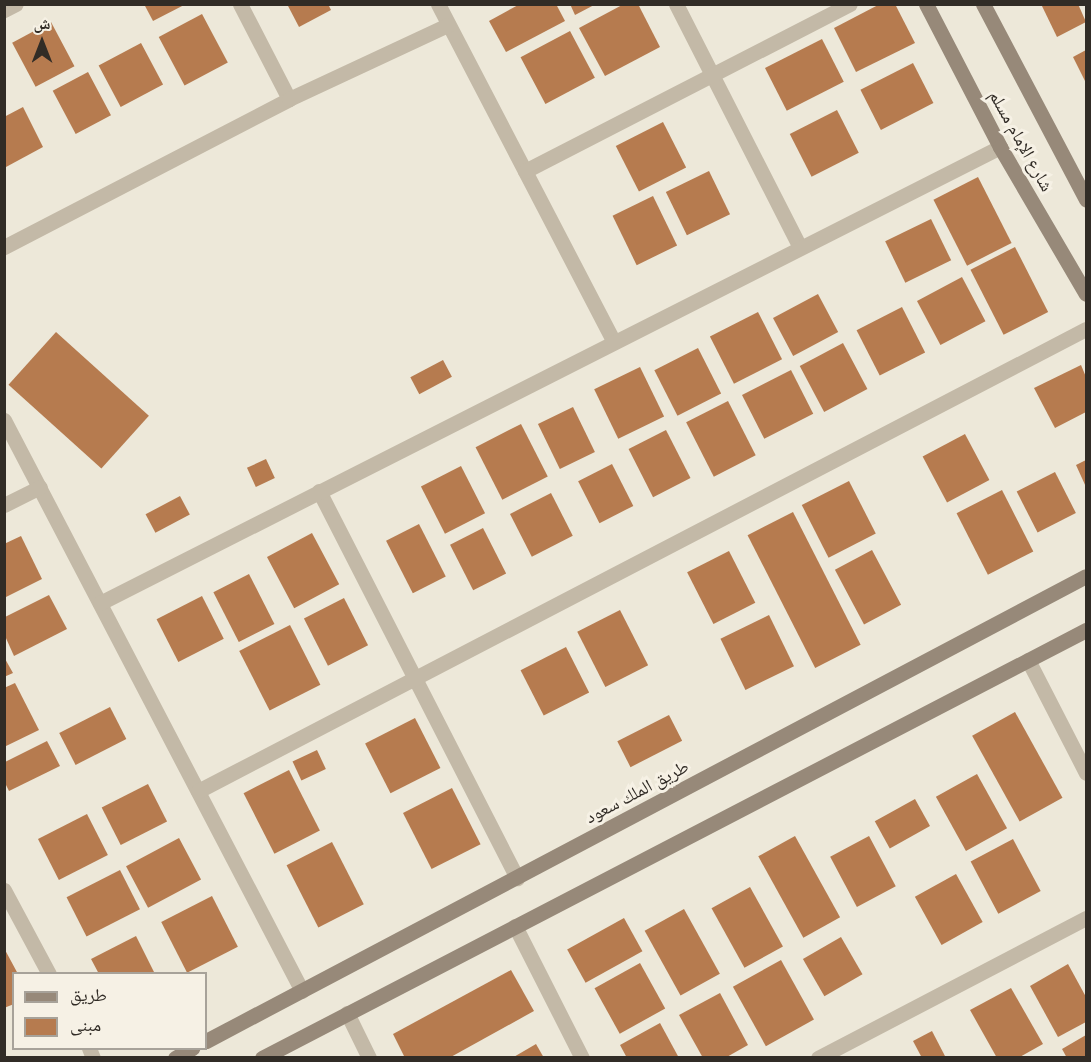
<!DOCTYPE html>
<html>
<head>
<meta charset="utf-8">
<style>
	body { margin:0 }
	#map { position:relative; width:1091px; height:1062px; overflow:hidden; background:#ede8d9; font-family:"Public Sans","Noto Naskh Arabic",sans-serif }
	div>[style] { position:absolute }
	.building>* { inset:0; background:#b67b4f; transform-origin:0 0 }
	.street>* { height:15px; margin:-7.5px; padding:0 7.5px; transform-origin:7.5px; border-radius:7.5px; background:#c3b9a7 }
	.secondary>* { height:15px; margin:-7.5px; padding:0 7.5px; transform-origin:7.5px; border-radius:7.5px; background:#978979 }
	span { translate:-50% -50%; white-space:nowrap; text-align:center; line-height:1.15; -webkit-text-stroke:6px #f6f1e5; paint-order:stroke }
	.street-label { font-size:18px; color:#312c26 }
	.frame { position:absolute; inset:0; border:6px solid #312c26; pointer-events:none }
	.legend { position:absolute; left:12px; top:972px; width:195px; height:78px; box-sizing:border-box; background:#f6f1e5; border:2px solid #a7a299; margin:0; padding:8px 10px; list-style:none; font-size:18px; color:#312c26 }
	.legend li { display:flex; align-items:center; gap:12px; height:30px }
	.legend b { width:30px; border:2px solid #a7a299 }
	.north { position:absolute; left:12px; top:12px; width:60px; height:60px; -webkit-text-stroke:4px #f6f1e5; paint-order:stroke; rotate:0deg; font-size:16px; font-weight:700; line-height:24px; text-align:center; color:#312c26 }
	.north::after { content:''; display:block; margin:auto; width:21px; height:27px; background:#312c26; clip-path:polygon(50% 0,100% 100%,50% 72%,0 100%) }
</style>
</head>
<body>
<div id="map">
	<div class="building">
		<i style="clip-path:polygon(144px 4px,186px 4px,153px 21px)"></i>
		<i style="clip-path:polygon(287px 4px,328px 4px,331px 10px,299px 27px)"></i>
		<i style="clip-path:polygon(520px 4px,556px 4px,565px 21px,506px 52px,489px 21px)"></i>
		<i style="clip-path:polygon(570px 4px,596px 4px,575px 15px)"></i>
		<i style="clip-path:polygon(624px 4px,638px 4px,660px 47px,605px 76px,579px 28px)"></i>
		<i style="clip-path:polygon(880px 4px,895px 4px,915px 43px,856px 72px,834px 28px)"></i>
		<i style="clip-path:polygon(1041px 4px,1078px 4px,1086px 22px,1057px 37px)"></i>
		<i style="left:202px;top:14px;width:55px;height:49px;rotate:62deg"></i>
		<i style="left:51px;top:22px;width:50px;height:44px;rotate:62deg"></i>
		<i style="left:570px;top:31px;width:53px;height:56px;rotate:62deg"></i>
		<i style="left:822px;top:39px;width:48px;height:64px;rotate:63deg"></i>
		<i style="left:141px;top:43px;width:47px;height:48px;rotate:62deg"></i>
		<i style="clip-path:polygon(1086px 50px,1086px 83px,1073px 57px)"></i>
		<i style="left:913px;top:63px;width:45px;height:59px;rotate:63deg"></i>
		<i style="left:88px;top:72px;width:49px;height:40px;rotate:62deg"></i>
		<i style="clip-path:polygon(23px 107px,43px 147px,6px 167px,4px 117px)"></i>
		<i style="left:837px;top:110px;width:48px;height:53px;rotate:63deg"></i>
		<i style="left:663px;top:122px;width:51px;height:53px;rotate:63deg"></i>
		<i style="left:709px;top:171px;width:48px;height:48px;rotate:64deg"></i>
		<i style="left:978px;top:177px;width:74px;height:50px;rotate:63deg"></i>
		<i style="left:653px;top:196px;width:55px;height:45px;rotate:64deg"></i>
		<i style="left:931px;top:219px;width:46px;height:51px;rotate:64deg"></i>
		<i style="left:1015px;top:247px;width:73px;height:50px;rotate:63deg"></i>
		<i style="left:962px;top:277px;width:50px;height:51px;rotate:62deg"></i>
		<i style="left:818px;top:294px;width:43px;height:51px;rotate:62deg"></i>
		<i style="left:902px;top:307px;width:51px;height:51px;rotate:63deg"></i>
		<i style="left:758px;top:312px;width:53px;height:54px;rotate:63deg"></i>
		<i style="left:56px;top:332px;width:125px;height:71px;rotate:42deg"></i>
		<i style="left:843px;top:343px;width:52px;height:49px;rotate:62deg"></i>
		<i style="left:698px;top:348px;width:51px;height:49px;rotate:63deg"></i>
		<i style="left:443px;top:360px;width:19px;height:37px;rotate:62deg"></i>
		<i style="clip-path:polygon(1081px 365px,1086px 377px,1086px 412px,1055px 428px,1034px 388px)"></i>
		<i style="left:640px;top:367px;width:55px;height:51px;rotate:64deg"></i>
		<i style="left:791px;top:370px;width:49px;height:55px;rotate:63deg"></i>
		<i style="left:728px;top:401px;width:61px;height:47px;rotate:63deg"></i>
		<i style="left:573px;top:407px;width:50px;height:39px;rotate:64deg"></i>
		<i style="left:521px;top:424px;width:59px;height:51px;rotate:63deg"></i>
		<i style="left:666px;top:430px;width:54px;height:42px;rotate:63deg"></i>
		<i style="left:965px;top:434px;width:52px;height:48px;rotate:62deg"></i>
		<i style="left:266px;top:459px;width:21px;height:21px;rotate:65deg"></i>
		<i style="clip-path:polygon(1086px 460px,1086px 487px,1076px 465px)"></i>
		<i style="left:612px;top:464px;width:47px;height:38px;rotate:63deg"></i>
		<i style="left:461px;top:466px;width:53px;height:45px;rotate:63deg"></i>
		<i style="left:1055px;top:472px;width:46px;height:43px;rotate:63deg"></i>
		<i style="left:849px;top:481px;width:59px;height:53px;rotate:63deg"></i>
		<i style="left:1002px;top:490px;width:69px;height:51px;rotate:63deg"></i>
		<i style="left:551px;top:493px;width:48px;height:46px;rotate:63deg"></i>
		<i style="left:180px;top:496px;width:21px;height:39px;rotate:62deg"></i>
		<i style="left:793px;top:512px;width:149px;height:51px;rotate:63deg"></i>
		<i style="left:419px;top:524px;width:59px;height:37px;rotate:63deg"></i>
		<i style="left:483px;top:528px;width:51px;height:37px;rotate:63deg"></i>
		<i style="left:312px;top:533px;width:58px;height:51px;rotate:62deg"></i>
		<i style="clip-path:polygon(21px 536px,42px 579px,4px 598px,4px 544px)"></i>
		<i style="left:872px;top:550px;width:62px;height:42px;rotate:62deg"></i>
		<i style="left:729px;top:551px;width:58px;height:47px;rotate:63deg"></i>
		<i style="left:249px;top:574px;width:56px;height:40px;rotate:63deg"></i>
		<i style="clip-path:polygon(49px 595px,67px 629px,14px 656px,5px 636px,5px 617px)"></i>
		<i style="left:202px;top:596px;width:48px;height:51px;rotate:63deg"></i>
		<i style="left:344px;top:598px;width:53px;height:45px;rotate:63deg"></i>
		<i style="left:620px;top:610px;width:62px;height:48px;rotate:63deg"></i>
		<i style="left:769px;top:615px;width:57px;height:54px;rotate:64deg"></i>
		<i style="left:290px;top:625px;width:67px;height:57px;rotate:63deg"></i>
		<i style="left:566px;top:647px;width:51px;height:51px;rotate:63deg"></i>
		<i style="clip-path:polygon(4px 657px,13px 673px,4px 677px)"></i>
		<i style="clip-path:polygon(15px 683px,39px 730px,4px 747px,4px 688px)"></i>
		<i style="left:110px;top:707px;width:36px;height:57px;rotate:63deg"></i>
		<i style="left:1015px;top:712px;width:98px;height:49px;rotate:61deg"></i>
		<i style="left:669px;top:715px;width:29px;height:58px;rotate:63deg"></i>
		<i style="left:415px;top:718px;width:56px;height:56px;rotate:63deg"></i>
		<i style="clip-path:polygon(47px 741px,60px 766px,9px 791px,5px 783px,5px 762px)"></i>
		<i style="left:317px;top:750px;width:21px;height:27px;rotate:65deg"></i>
		<i style="left:289px;top:770px;width:68px;height:51px;rotate:63deg"></i>
		<i style="left:977px;top:774px;width:62px;height:47px;rotate:61deg"></i>
		<i style="left:148px;top:784px;width:42px;height:52px;rotate:63deg"></i>
		<i style="left:452px;top:788px;width:63px;height:55px;rotate:63deg"></i>
		<i style="left:915px;top:799px;width:31px;height:46px;rotate:61deg"></i>
		<i style="left:87px;top:814px;width:46px;height:55px;rotate:63deg"></i>
		<i style="left:795px;top:836px;width:93px;height:42px;rotate:61deg"></i>
		<i style="left:869px;top:836px;width:57px;height:44px;rotate:62deg"></i>
		<i style="left:179px;top:838px;width:47px;height:60px;rotate:62deg"></i>
		<i style="left:1013px;top:839px;width:59px;height:48px;rotate:62deg"></i>
		<i style="left:332px;top:842px;width:70px;height:51px;rotate:63deg"></i>
		<i style="left:120px;top:870px;width:44px;height:60px;rotate:63deg"></i>
		<i style="left:956px;top:874px;width:55px;height:47px;rotate:61deg"></i>
		<i style="left:750px;top:887px;width:68px;height:44px;rotate:61deg"></i>
		<i style="left:212px;top:896px;width:57px;height:57px;rotate:63deg"></i>
		<i style="left:684px;top:909px;width:74px;height:45px;rotate:61deg"></i>
		<i style="left:624px;top:918px;width:38px;height:65px;rotate:61deg"></i>
		<i style="clip-path:polygon(136px 936px,155px 974px,99px 974px,91px 959px)"></i>
		<i style="left:841px;top:937px;width:43px;height:44px;rotate:60deg"></i>
		<i style="clip-path:polygon(4px 948px,18px 974px,14px 974px,14px 1004px,4px 1008px)"></i>
		<i style="left:781px;top:960px;width:68px;height:55px;rotate:61deg"></i>
		<i style="left:640px;top:963px;width:52px;height:52px;rotate:61deg"></i>
		<i style="clip-path:polygon(1068px 964px,1086px 997px,1086px 1022px,1058px 1037px,1030px 986px)"></i>
		<i style="clip-path:polygon(511px 970px,534px 1011px,449px 1058px,405px 1058px,393px 1034px)"></i>
		<i style="clip-path:polygon(1011px 988px,1043px 1044px,1018px 1058px,997px 1058px,970px 1010px)"></i>
		<i style="clip-path:polygon(720px 993px,748px 1045px,725px 1058px,703px 1058px,679px 1015px)"></i>
		<i style="clip-path:polygon(660px 1023px,679px 1058px,627px 1058px,620px 1045px)"></i>
		<i style="clip-path:polygon(932px 1031px,946px 1058px,922px 1058px,913px 1041px)"></i>
		<i style="clip-path:polygon(1086px 1035px,1086px 1058px,1067px 1058px,1062px 1049px)"></i>
		<i style="clip-path:polygon(536px 1044px,544px 1058px,512px 1058px)"></i>
	</div>
	<div class="street">
		<i style="left:240px;top:4px;width:107px;rotate:62.7deg"></i>
		<i style="left:438px;top:4px;width:379px;rotate:62.5deg"></i>
		<i style="left:676px;top:4px;width:273px;rotate:63deg"></i>
		<i style="left:4px;top:10px;width:13px;rotate:-27deg"></i>
		<i style="left:525px;top:171px;width:365px;rotate:-27.2deg"></i>
		<i style="left:4px;top:247px;width:321px;rotate:-27.4deg"></i>
		<i style="left:289px;top:99px;width:175px;rotate:-25deg"></i>
		<i style="left:4px;top:420px;width:644px;rotate:62.44deg"></i>
		<i style="left:319px;top:491px;width:435px;rotate:62.9deg"></i>
		<i style="left:4px;top:505px;width:40px;rotate:-26.6deg"></i>
		<i style="left:100px;top:603px;width:1009px;rotate:-26.87deg"></i>
		<i style="left:1028px;top:660px;width:127px;rotate:62.8deg"></i>
		<i style="left:198px;top:791px;width:1001px;rotate:-27.49deg"></i>
		<i style="left:4px;top:890px;width:95px;rotate:61.8deg"></i>
		<i style="left:515px;top:926px;width:148px;rotate:63.1deg"></i>
		<i style="left:347px;top:1013px;width:50px;rotate:63.9deg"></i>
		<i style="left:89px;top:1048px;width:11px;rotate:68deg"></i>
		<i style="left:818px;top:1058px;width:302px;rotate:-27.6deg"></i>
	</div>
	<div class="secondary">
		<i style="left:926px;top:4px;width:161px;rotate:62.6deg"></i>
		<i style="left:1000px;top:147px;width:170px;rotate:59.7deg"></i>
		<i style="left:983px;top:4px;width:221px;rotate:62.2deg"></i>
		<i style="left:206px;top:1041px;width:995px;rotate:-27.85deg"></i>
		<i style="left:175px;top:1058px;width:20px;rotate:-30deg"></i>
		<i style="left:262px;top:1058px;width:929px;rotate:-27.45deg"></i>
	</div>
	<div class="street-label">
		<span style="left:1021px;top:141px;rotate:61deg">شارع الإمام مسلم</span>
		<span style="left:637px;top:792px;rotate:-28deg">طريق الملك سعود</span>
	</div>
	<div class="frame"></div>
	<ul class="legend">
	<li><b style="height:8px;background:#978979"></b>طريق</li>
	<li><b style="height:16px;background:#b67b4f"></b>مبنى</li>
	</ul>
	<div class="north">ش</div>
</div>
</body>
</html>
